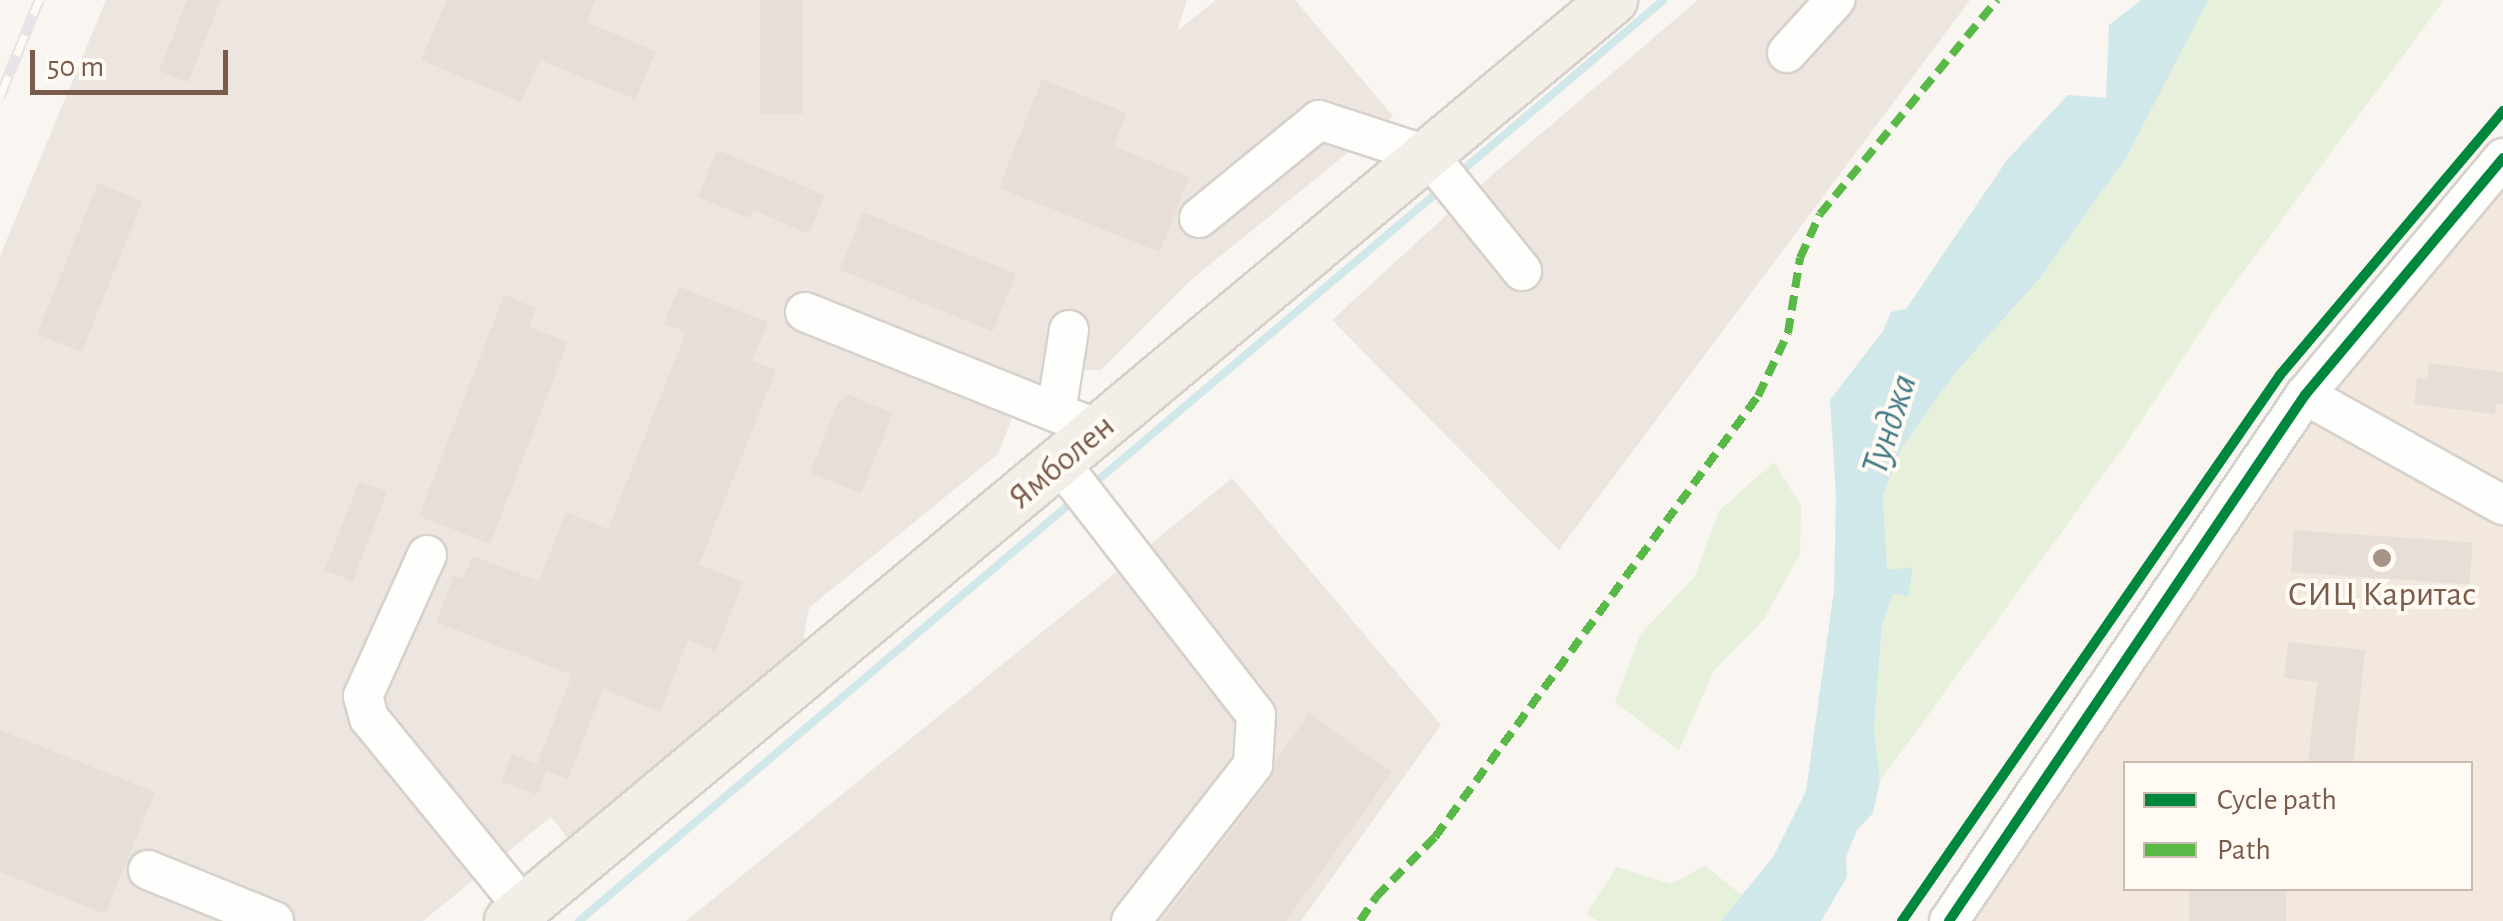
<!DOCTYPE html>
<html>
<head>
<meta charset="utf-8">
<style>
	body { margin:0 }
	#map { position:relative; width:2503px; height:921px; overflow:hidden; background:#f9f5f0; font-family:"Alegreya Sans",sans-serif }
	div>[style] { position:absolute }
	.residential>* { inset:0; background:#f2e8de }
	.industrial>* { inset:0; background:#ede5e0 }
	.green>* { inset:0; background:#e7f0db }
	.water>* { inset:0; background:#d0e8ea }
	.stream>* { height:8px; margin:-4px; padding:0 4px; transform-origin:4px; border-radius:4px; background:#d0e8ea }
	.building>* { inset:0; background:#e6ded7; transform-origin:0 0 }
	.roads { filter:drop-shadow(2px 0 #d7d1cb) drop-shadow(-2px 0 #d7d1cb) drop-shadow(0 2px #d7d1cb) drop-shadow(0 -2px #d7d1cb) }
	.minor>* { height:38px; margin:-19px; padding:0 19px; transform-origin:19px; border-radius:19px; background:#fefefd }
	.major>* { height:48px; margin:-24px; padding:0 24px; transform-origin:24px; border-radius:24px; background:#f3eee8 }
	.rail>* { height:11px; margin-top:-5.5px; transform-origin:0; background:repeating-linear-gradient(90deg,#fffaf3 0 22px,#e6e3e7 0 44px); box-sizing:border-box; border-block:2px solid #e6e3e7 }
	.quiet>* { height:8px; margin-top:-4px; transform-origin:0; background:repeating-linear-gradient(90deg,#58b947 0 15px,transparent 0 23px) }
	.cycleway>* { height:10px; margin:-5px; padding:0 5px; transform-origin:5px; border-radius:5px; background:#00873e }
	.dots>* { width:28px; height:28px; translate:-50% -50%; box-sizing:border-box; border:5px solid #fffaf3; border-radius:50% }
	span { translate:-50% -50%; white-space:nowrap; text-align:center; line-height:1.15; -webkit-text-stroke:8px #fffaf3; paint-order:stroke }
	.street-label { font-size:35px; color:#7a5c4d }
	.poi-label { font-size:35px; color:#7a5c4d }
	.water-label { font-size:38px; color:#437c86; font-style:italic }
	.legend { position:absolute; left:2123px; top:761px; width:350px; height:130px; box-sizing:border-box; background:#fffaf3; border:2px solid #cabbb1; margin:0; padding:12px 18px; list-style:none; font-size:30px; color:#7a5c4d }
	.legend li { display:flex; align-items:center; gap:20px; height:50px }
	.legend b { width:50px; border:2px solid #cabbb1 }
	.scale { position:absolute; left:30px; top:50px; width:198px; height:45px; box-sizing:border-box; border:5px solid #7a5c4d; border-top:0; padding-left:12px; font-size:30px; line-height:35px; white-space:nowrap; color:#7a5c4d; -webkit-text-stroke:8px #fffaf3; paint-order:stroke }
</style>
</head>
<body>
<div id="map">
	<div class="residential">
		<i style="clip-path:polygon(evenodd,2503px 158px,2503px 921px,1949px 921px,2305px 395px,2503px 158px,2126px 764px,2470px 764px,2470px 888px,2126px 888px,2126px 764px)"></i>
	</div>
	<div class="industrial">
		<i style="clip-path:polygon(106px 0,1187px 0,1177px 31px,1216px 0,1295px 0,1393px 116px,1191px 280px,1101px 370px,1048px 371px,1020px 398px,998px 454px,809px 608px,803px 642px,571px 842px,551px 817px,423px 921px,0 921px,0 256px)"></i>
		<i style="clip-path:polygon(1698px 0,1970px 0,1559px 550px,1332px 320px,1464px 199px)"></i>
		<i style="clip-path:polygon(1232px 478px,1441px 725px,1301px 921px,686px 921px)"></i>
	</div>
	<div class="green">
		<i style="clip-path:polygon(2207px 0,2444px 0,2214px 311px,2127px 442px,1880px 781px,1874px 727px,1882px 625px,1893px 592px,1907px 597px,1912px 567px,1887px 571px,1883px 497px,1902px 447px,1956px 372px,2040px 278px,2126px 158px)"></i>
		<i style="clip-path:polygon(1774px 462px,1801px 506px,1800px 554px,1764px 619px,1713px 672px,1679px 750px,1615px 702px,1640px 635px,1695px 576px,1719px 511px)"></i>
		<i style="clip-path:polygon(1705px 866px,1742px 895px,1721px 921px,1598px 921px,1586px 914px,1617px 867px,1671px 884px)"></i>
	</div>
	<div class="water">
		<i style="clip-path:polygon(2141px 0,2208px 0,2126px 158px,2040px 278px,1956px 372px,1902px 447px,1883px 496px,1887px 570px,1913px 567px,1908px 597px,1893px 593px,1882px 625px,1874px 727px,1880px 781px,1873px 813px,1857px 830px,1846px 857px,1847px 877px,1821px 921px,1721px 921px,1773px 857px,1806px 791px,1834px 590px,1836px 495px,1830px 400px,1883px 331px,1891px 312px,1906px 309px,2007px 160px,2068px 95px,2106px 98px,2109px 25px)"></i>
	</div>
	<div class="stream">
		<i style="left:1457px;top:175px;width:270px;rotate:-40.3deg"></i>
		<i style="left:1091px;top:486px;width:462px;rotate:-40.3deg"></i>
		<i style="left:579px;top:921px;width:648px;rotate:-40.37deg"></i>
	</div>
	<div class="building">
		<i style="clip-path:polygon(187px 0,221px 0,188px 82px,159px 71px)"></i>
		<i style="clip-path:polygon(447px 0,595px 0,586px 22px,656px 51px,635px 99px,540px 60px,521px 102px,421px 60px)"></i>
		<i style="left:760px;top:0;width:43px;height:114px"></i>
		<i style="clip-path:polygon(1042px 79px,1127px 113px,1113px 146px,1189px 177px,1160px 252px,999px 188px)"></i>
		<i style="clip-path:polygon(717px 150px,825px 195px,809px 234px,753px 210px,749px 218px,698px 197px)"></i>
		<i style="left:98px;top:183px;width:48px;height:163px;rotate:22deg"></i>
		<i style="left:863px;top:212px;width:165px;height:62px;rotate:22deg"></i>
		<i style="clip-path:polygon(679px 287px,768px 322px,752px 361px,776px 370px,699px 565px,743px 582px,716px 651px,688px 640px,660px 712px,603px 689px,568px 779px,546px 770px,537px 795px,501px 781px,512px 754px,537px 764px,572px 675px,436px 622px,454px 575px,463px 579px,472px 556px,539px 581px,566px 512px,608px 529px,686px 332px,664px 324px)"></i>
		<i style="clip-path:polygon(504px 295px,537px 308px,529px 327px,568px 342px,490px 544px,419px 516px)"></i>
		<i style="clip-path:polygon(2429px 363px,2503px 372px,2503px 405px,2496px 404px,2495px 414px,2414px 404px,2417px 378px,2427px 379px)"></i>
		<i style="clip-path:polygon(849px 395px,893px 413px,861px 493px,810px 473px,838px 402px)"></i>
		<i style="left:359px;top:481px;width:30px;height:96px;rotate:21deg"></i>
		<i style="left:2294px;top:530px;width:179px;height:42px;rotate:4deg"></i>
		<i style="clip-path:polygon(2288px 642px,2365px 650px,2353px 764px,2308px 764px,2317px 682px,2284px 678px)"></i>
		<i style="clip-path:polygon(1309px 714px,1392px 772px,1286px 921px,1162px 921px,1271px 779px,1276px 760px)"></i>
		<i style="clip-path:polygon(0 730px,155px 792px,105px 914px,0 872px)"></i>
		<i style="left:2189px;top:888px;width:97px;height:33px"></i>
	</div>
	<div class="roads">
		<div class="minor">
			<i style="left:1787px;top:53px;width:72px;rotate:-47.8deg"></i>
			<i style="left:1199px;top:218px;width:155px;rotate:-39.2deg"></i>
			<i style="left:1319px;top:120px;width:116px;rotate:18.1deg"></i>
			<i style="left:1429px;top:156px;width:148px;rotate:51deg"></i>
			<i style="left:805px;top:312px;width:318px;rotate:21.8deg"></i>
			<i style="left:2305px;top:395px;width:227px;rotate:29.1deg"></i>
			<i style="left:1056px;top:412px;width:83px;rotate:-81deg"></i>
			<i style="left:1060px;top:463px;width:319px;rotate:52.1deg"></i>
			<i style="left:1256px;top:715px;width:50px;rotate:93.4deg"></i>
			<i style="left:1253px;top:765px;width:198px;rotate:128deg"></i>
			<i style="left:427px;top:555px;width:155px;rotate:114.4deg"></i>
			<i style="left:363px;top:696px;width:23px;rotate:75deg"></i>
			<i style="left:369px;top:718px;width:245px;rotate:50.8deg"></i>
			<i style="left:148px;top:870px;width:136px;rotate:22deg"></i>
			<i style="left:1949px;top:921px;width:635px;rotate:-55.91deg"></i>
			<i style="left:2305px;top:395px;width:309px;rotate:-50.1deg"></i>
		</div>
		<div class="major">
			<i style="left:509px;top:921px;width:1438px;rotate:-39.84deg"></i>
		</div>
	</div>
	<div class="rail">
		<i style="left:0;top:96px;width:104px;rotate:-67.9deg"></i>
	</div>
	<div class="quiet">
		<i style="left:1360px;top:921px;width:29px;rotate:-56deg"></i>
		<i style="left:1376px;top:897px;width:84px;rotate:-45.5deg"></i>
		<i style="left:1435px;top:837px;width:547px;rotate:-53.78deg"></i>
		<i style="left:1758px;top:396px;width:70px;rotate:-64.5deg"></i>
		<i style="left:1788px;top:333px;width:76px;rotate:-80.9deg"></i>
		<i style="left:1800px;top:258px;width:48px;rotate:-65.6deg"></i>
		<i style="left:1820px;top:214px;width:278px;rotate:-50.4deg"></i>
	</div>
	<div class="cycleway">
		<i style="left:1902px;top:921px;width:664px;rotate:-55.3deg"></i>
		<i style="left:2280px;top:375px;width:346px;rotate:-49.8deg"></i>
		<i style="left:1949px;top:921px;width:635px;rotate:-55.91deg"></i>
		<i style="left:2305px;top:395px;width:309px;rotate:-50.1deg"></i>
	</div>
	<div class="dots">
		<i style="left:2382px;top:558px;background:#a69286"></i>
	</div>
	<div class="street-label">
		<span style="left:1062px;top:462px;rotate:-40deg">Ямболен</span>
	</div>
	<div class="poi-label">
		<span style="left:2382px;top:595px">СИЦ Каритас</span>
	</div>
	<div class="water-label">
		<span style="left:1891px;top:425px;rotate:-72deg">Тунджа</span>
	</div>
	<ul class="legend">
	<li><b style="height:12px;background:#00873e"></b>Cycle path</li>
	<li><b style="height:12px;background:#58b947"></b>Path</li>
	</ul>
	<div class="scale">50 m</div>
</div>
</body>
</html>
